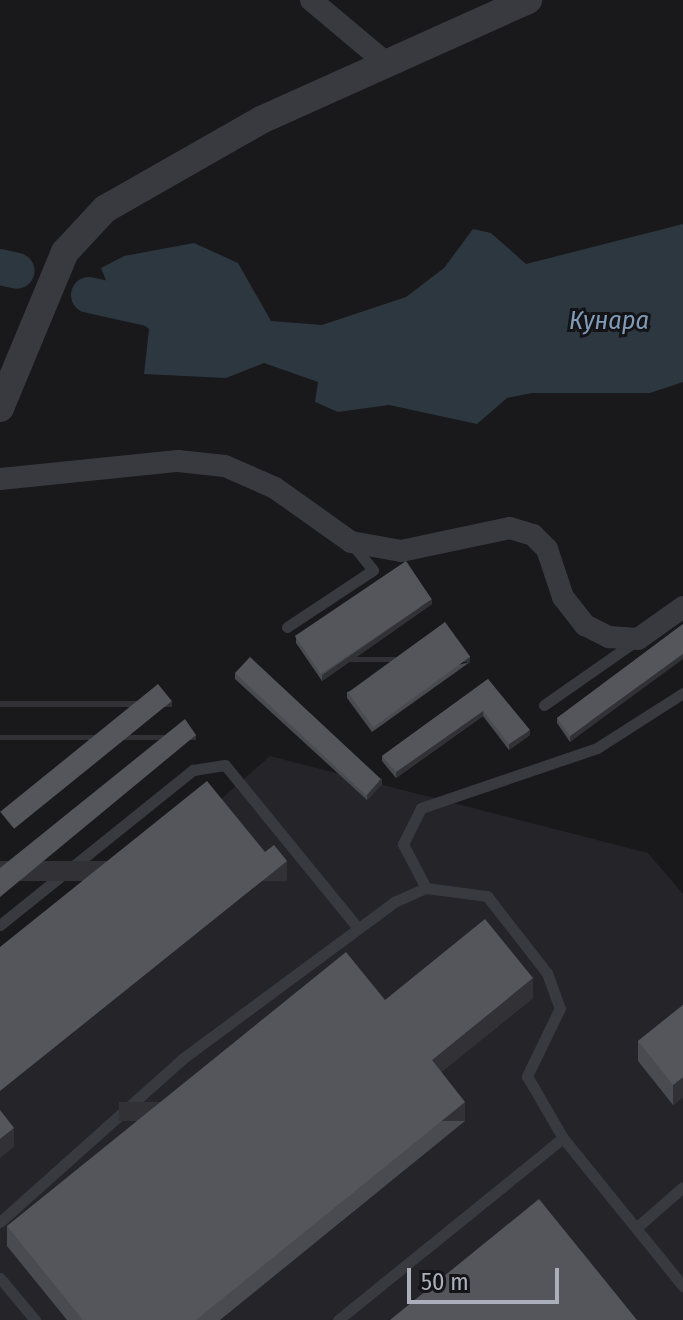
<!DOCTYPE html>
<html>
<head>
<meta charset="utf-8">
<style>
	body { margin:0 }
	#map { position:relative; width:683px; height:1320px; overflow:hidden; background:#19181b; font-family:"Fira Sans Condensed",sans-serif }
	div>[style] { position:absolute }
	.built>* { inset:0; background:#252428 }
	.water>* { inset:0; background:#2d3740 }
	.river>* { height:36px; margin:-18px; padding:0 18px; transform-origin:18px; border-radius:18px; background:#2d3740 }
	.service>* { height:11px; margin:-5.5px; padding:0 5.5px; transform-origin:5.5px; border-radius:5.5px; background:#393a40 }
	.minor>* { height:22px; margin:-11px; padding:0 11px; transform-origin:11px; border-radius:11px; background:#393a40 }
	.tertiary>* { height:28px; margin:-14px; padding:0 14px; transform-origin:14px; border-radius:14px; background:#393a40 }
	.wall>* { inset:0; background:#4a4b50 }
	.shaded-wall>* { inset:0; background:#323236; transform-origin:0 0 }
	.building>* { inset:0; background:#55555c; transform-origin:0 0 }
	span { translate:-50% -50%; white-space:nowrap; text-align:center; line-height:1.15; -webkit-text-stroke:6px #141316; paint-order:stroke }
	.water-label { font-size:26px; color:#7f9bb8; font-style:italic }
	.scale { position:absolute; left:407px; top:1268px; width:152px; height:36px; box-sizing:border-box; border:4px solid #aaafbb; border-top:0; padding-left:10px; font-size:24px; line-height:28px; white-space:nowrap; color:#aaafbb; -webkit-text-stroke:6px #141316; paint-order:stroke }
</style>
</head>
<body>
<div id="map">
	<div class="built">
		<i style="clip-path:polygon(270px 756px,648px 853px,683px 894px,683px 1320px,0 1320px,0 993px)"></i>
	</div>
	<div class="water">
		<i style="clip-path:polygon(683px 224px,683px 382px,650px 393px,532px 393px,507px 398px,477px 424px,389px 405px,338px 412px,315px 402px,318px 382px,264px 363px,226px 378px,144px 374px,149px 329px,115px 303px,101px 268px,124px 256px,194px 243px,238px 263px,271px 321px,322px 325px,406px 297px,444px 268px,473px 229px,491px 233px,526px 264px)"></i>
	</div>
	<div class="river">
		<i style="left:0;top:267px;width:17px;rotate:13deg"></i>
		<i style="left:89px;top:295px;width:75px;rotate:12.4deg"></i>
	</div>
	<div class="service">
		<i style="left:287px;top:627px;width:103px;rotate:-33.5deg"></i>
		<i style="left:373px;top:570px;width:32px;rotate:-129deg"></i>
		<i style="left:544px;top:705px;width:110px;rotate:-35deg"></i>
		<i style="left:426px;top:888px;width:50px;rotate:-117.6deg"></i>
		<i style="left:403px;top:844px;width:40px;rotate:-63.4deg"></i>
		<i style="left:421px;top:808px;width:186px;rotate:-18.8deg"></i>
		<i style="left:597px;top:748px;width:102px;rotate:-32.6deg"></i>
		<i style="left:0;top:925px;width:248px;rotate:-38.8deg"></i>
		<i style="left:193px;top:770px;width:32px;rotate:-9deg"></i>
		<i style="left:225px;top:765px;width:210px;rotate:50.8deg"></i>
		<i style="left:0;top:1222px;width:244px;rotate:-41.8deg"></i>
		<i style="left:182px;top:1059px;width:264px;rotate:-36.5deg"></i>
		<i style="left:394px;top:902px;width:35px;rotate:-24deg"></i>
		<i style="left:426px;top:888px;width:62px;rotate:7.5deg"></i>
		<i style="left:487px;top:896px;width:98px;rotate:52.1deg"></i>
		<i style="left:547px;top:973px;width:37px;rotate:70deg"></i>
		<i style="left:560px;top:1008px;width:76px;rotate:115.9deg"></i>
		<i style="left:527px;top:1076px;width:72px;rotate:59.9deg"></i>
		<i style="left:636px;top:1228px;width:62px;rotate:-41.1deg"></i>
		<i style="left:0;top:1278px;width:55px;rotate:50.2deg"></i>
		<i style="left:338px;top:1320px;width:289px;rotate:-39deg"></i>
		<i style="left:563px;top:1138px;width:191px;rotate:51deg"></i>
	</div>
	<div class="minor">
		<i style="left:311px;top:0;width:98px;rotate:40deg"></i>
		<i style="left:0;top:479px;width:179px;rotate:-5.8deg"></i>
		<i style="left:178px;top:461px;width:47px;rotate:6.1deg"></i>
		<i style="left:225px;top:466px;width:55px;rotate:23.7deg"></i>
		<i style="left:275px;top:488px;width:93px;rotate:35.4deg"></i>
		<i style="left:351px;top:542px;width:51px;rotate:10.2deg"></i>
		<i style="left:401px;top:551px;width:111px;rotate:-11.9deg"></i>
		<i style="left:510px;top:528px;width:24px;rotate:17deg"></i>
		<i style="left:533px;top:535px;width:20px;rotate:45deg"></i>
		<i style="left:547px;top:549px;width:51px;rotate:71.6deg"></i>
		<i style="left:563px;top:597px;width:36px;rotate:52deg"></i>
		<i style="left:585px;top:625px;width:27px;rotate:27deg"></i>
		<i style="left:609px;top:637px;width:29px;rotate:4deg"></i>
		<i style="left:638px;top:639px;width:55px;rotate:-35.4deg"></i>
	</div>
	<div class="tertiary">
		<i style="left:0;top:408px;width:169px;rotate:-67.4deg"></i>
		<i style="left:65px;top:252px;width:59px;rotate:-47.1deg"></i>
		<i style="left:105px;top:209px;width:180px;rotate:-29.7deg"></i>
		<i style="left:261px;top:120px;width:293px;rotate:-24.2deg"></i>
	</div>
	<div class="wall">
		<i style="clip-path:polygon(432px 604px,322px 681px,296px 643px,296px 638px)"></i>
		<i style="clip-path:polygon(683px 624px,570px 742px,557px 723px,557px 718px)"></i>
		<i style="clip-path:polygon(470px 662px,372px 732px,347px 698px,347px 692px)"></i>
		<i style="clip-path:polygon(235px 673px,382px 784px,367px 800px,235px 679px)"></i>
		<i style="clip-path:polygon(488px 679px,530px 735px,509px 750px,483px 716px,396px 778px,382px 761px,382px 756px)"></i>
		<i style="clip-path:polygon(533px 998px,441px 1072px,465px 1121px,220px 1320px,67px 1320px,7px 1246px,7px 1226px,385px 1000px)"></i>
		<i style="clip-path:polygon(683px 1005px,683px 1097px,673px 1105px,638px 1061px,638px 1041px)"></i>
	</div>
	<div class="shaded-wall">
		<i style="clip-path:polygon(432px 599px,432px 604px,322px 681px,322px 675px)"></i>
		<i style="clip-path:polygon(683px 654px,683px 659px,570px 742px,570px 736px)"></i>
		<i style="left:470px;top:657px;width:5px;height:120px;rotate:90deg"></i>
		<i style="left:172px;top:701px;width:6px;height:221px;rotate:90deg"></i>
		<i style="clip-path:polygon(483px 711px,483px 716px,396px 778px,396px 772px)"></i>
		<i style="clip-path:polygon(530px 730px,530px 735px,509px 750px,509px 744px)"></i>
		<i style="left:196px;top:735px;width:5px;height:254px;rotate:90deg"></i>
		<i style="clip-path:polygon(382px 778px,382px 784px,367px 800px,367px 795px)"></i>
		<i style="left:287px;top:861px;width:20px;height:368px;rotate:90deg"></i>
		<i style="clip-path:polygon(533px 978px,533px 998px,432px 1080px,432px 1060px)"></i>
		<i style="clip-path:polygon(683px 1077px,683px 1097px,673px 1105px,673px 1085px)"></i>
		<i style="left:465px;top:1102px;width:19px;height:346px;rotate:90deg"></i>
		<i style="clip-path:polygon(14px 1128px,14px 1147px,0 1158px,0 1139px)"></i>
	</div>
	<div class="building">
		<i style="left:406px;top:561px;width:46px;height:134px;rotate:56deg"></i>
		<i style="left:445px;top:622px;width:43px;height:120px;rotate:54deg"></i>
		<i style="clip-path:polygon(683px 624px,683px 654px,570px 736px,557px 718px)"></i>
		<i style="left:250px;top:657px;width:179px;height:22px;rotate:43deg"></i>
		<i style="clip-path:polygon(488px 679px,530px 730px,509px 744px,483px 711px,396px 772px,382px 756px)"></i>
		<i style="left:158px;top:684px;width:22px;height:203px;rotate:51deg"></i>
		<i style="clip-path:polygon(185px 719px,196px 735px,0 897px,0 868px)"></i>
		<i style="clip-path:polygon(207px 781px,265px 852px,274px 845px,287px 861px,0 1091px,0 947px)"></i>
		<i style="clip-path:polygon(485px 919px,533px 978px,432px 1060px,465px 1102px,196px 1320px,83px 1320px,7px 1226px,346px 952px,385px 1000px)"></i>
		<i style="clip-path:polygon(683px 1005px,683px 1077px,673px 1085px,638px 1041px)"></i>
		<i style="clip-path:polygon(0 1110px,14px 1128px,0 1139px)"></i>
		<i style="clip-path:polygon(539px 1199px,637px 1320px,390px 1320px)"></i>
	</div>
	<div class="water-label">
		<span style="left:609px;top:321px">Кунара</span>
	</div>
	<div class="scale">50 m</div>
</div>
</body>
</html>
